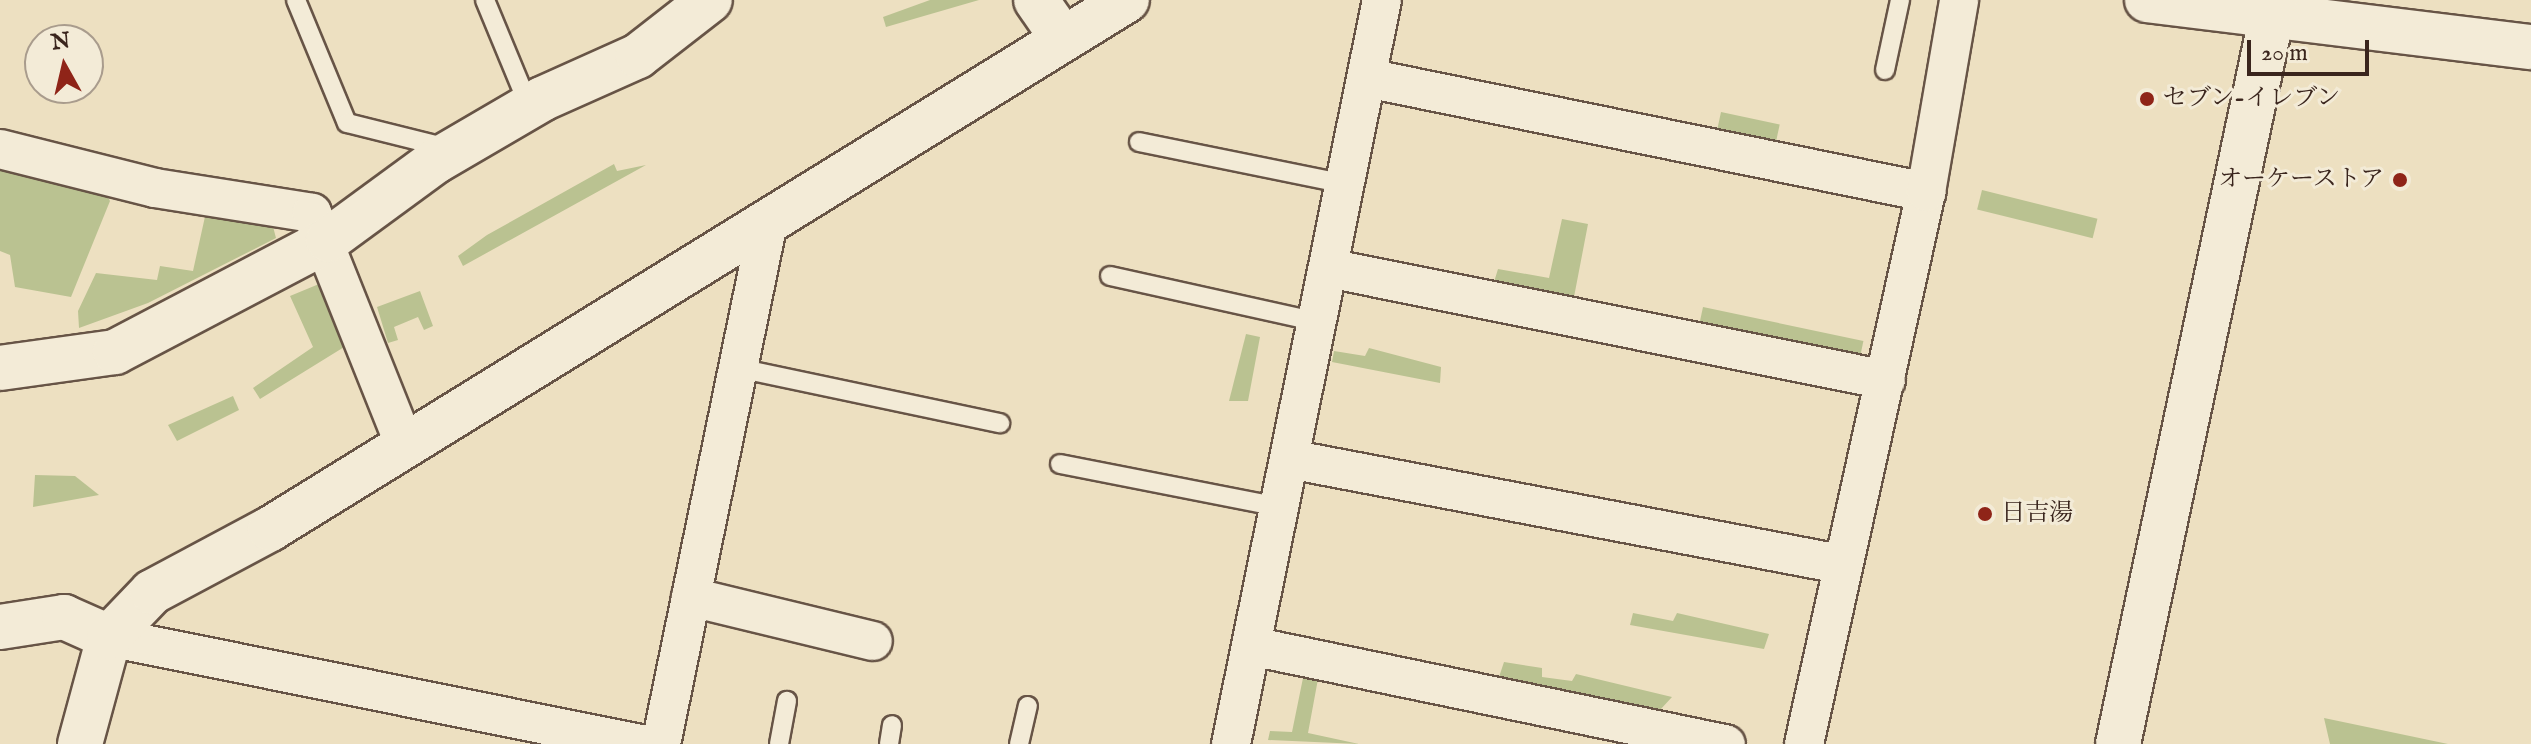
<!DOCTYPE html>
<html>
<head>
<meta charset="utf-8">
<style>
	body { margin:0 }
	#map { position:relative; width:2531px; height:744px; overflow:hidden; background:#ede0c1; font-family:"IM FELL English","Noto Serif JP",serif }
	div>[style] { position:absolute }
	.green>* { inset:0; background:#bac291; transform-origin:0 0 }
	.roads { filter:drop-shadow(2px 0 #675446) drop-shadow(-2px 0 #675446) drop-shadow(0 2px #675446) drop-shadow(0 -2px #675446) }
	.lane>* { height:18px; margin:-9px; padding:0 9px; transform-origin:9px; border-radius:9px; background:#f3ebd7 }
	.street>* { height:38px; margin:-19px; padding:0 19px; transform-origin:19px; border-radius:19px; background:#f3ebd7 }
	.secondary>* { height:44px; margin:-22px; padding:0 22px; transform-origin:22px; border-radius:22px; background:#f3ebd7 }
	.dots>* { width:22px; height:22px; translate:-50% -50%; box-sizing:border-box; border:4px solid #f3ebd7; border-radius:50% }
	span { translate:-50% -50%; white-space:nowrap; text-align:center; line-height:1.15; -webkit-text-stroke:6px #f3ebd7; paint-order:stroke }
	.poi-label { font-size:24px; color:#3a251d }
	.left { translate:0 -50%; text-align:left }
	.right { translate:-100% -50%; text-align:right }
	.north { position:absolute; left:24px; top:24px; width:80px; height:80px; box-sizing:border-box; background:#f3ebd7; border:2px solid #a99c8d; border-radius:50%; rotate:352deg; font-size:22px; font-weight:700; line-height:32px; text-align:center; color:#3a251d }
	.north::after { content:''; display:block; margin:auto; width:28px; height:36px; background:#8f2418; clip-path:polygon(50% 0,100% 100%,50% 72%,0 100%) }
	.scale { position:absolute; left:2247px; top:40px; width:122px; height:36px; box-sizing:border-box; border:4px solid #3a251d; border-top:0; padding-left:10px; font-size:24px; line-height:28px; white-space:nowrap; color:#3a251d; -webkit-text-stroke:6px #f3ebd7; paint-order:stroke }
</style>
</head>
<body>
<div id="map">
	<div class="green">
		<i style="clip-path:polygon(930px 0,979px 0,886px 27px,883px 17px)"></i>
		<i style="left:1721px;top:112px;width:60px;height:18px;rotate:12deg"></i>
		<i style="clip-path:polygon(0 159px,100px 183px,110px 201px,71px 297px,15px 287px,10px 255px,0 251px)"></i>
		<i style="clip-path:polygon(614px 164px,617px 171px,646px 165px,463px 266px,458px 256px,487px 235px)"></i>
		<i style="left:1982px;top:190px;width:119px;height:20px;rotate:14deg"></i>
		<i style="clip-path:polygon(206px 212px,271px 219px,276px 238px,148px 303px,79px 328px,78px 311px,96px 273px,157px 280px,160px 266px,193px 271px)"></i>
		<i style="clip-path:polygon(1562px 219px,1588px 224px,1574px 297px,1494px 282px,1498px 269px,1549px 278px)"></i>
		<i style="clip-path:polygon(319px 284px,329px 292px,349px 344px,260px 399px,253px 388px,313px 347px,290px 296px)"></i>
		<i style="clip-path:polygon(420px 291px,433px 326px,424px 330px,418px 317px,394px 327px,398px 340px,388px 343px,377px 307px)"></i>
		<i style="left:1703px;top:307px;width:164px;height:18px;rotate:12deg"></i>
		<i style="clip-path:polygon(1246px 334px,1260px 337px,1248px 401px,1229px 401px)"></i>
		<i style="clip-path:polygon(1369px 348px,1441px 367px,1440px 383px,1332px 362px,1334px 351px,1365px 356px)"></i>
		<i style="clip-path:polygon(233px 396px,239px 410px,177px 441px,168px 425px)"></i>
		<i style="clip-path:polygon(35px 475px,75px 476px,99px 495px,33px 507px)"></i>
		<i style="clip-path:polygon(1633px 613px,1673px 621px,1677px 613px,1769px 634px,1764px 649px,1630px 625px)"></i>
		<i style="clip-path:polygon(1504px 662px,1542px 668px,1542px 677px,1572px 681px,1576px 674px,1672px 697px,1660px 710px,1499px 677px)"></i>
		<i style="clip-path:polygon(1303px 678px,1318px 679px,1308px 733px,1359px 744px,1268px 740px,1270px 731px,1292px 732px)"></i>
		<i style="clip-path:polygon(2324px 718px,2448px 744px,2330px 744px)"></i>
	</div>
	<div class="roads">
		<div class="lane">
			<i style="left:296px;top:0;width:133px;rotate:67.5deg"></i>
			<i style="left:347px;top:123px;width:104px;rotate:13.9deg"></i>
			<i style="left:485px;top:0;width:115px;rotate:67.5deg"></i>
			<i style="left:1885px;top:70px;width:72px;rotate:-77.9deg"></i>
			<i style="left:1139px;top:142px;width:210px;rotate:11.5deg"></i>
			<i style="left:1110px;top:276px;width:212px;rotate:12.5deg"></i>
			<i style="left:738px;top:368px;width:268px;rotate:11.9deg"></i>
			<i style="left:1060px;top:464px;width:223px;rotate:11.1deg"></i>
			<i style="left:779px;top:744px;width:44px;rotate:-79.5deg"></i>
			<i style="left:889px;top:744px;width:19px;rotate:-81deg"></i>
			<i style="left:1019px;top:744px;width:39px;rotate:-77deg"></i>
		</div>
		<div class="street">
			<i style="left:1367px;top:78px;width:571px;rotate:11.53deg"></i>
			<i style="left:0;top:149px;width:160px;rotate:14.1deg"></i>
			<i style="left:155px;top:188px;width:159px;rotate:9deg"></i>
			<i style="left:312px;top:213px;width:251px;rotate:68.2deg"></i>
			<i style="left:1328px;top:268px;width:569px;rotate:11.35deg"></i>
			<i style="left:1289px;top:459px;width:561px;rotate:10.79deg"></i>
			<i style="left:691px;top:597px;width:187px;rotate:13.6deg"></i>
			<i style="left:109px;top:637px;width:542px;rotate:11.39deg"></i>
			<i style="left:1251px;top:646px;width:485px;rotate:11.7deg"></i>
			<i style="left:661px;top:744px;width:533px;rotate:-78.42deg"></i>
			<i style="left:1231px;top:744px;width:759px;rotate:-78.53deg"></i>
			<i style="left:1804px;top:744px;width:565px;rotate:-77.54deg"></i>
			<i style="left:1926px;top:192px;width:195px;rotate:-80.2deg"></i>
		</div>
		<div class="secondary">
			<i style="left:1036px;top:0;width:47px;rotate:55.3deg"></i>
			<i style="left:2147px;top:0;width:387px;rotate:7deg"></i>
			<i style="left:0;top:368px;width:116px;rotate:-7.9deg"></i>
			<i style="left:115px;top:352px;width:241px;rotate:-27.7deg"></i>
			<i style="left:328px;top:240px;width:134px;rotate:-36.2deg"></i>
			<i style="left:436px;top:161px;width:123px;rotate:-30.3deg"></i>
			<i style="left:542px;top:99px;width:105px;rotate:-24.1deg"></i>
			<i style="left:638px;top:56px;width:91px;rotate:-37.9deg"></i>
			<i style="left:0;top:627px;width:65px;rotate:-8.9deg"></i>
			<i style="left:64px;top:617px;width:49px;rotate:24deg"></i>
			<i style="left:80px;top:744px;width:111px;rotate:-74.8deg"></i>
			<i style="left:109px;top:637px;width:62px;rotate:-46.3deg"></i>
			<i style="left:152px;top:592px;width:134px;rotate:-28.1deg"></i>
			<i style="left:270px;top:529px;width:1007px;rotate:-31.69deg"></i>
			<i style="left:2118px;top:744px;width:760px;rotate:-78.08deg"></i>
		</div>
	</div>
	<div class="dots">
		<i style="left:2147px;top:99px;background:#8f2418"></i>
		<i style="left:2400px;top:180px;background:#8f2418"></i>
		<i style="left:1985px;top:514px;background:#8f2418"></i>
	</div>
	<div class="poi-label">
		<span class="left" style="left:2163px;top:99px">セブン-イレブン</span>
		<span class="right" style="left:2384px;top:180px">オーケーストア</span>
		<span class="left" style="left:2001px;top:514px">日吉湯</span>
	</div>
	<div class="north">N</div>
	<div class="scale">20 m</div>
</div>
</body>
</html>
